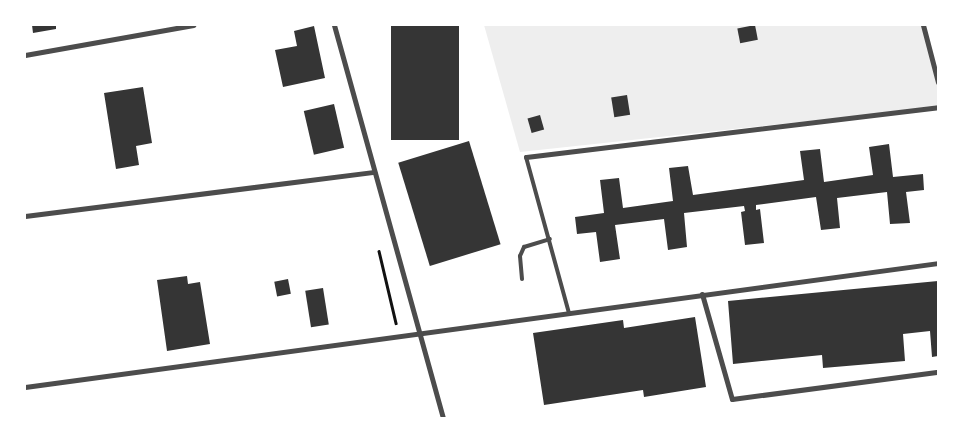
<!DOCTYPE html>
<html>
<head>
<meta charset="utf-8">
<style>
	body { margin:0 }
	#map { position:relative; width:963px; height:443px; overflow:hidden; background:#fff; font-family:"Space Grotesk",sans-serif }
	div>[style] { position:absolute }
	.green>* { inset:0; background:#eee }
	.building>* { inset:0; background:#353535; transform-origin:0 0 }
	.path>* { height:2.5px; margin:-1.25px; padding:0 1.25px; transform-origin:1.25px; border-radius:1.25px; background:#111 }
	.service>* { height:4px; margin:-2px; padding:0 2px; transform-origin:2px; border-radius:2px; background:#4c4c4c }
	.minor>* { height:5px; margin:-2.5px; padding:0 2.5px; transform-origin:2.5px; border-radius:2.5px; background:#4c4c4c }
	span { translate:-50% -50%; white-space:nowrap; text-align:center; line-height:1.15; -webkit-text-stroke:4.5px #fff; paint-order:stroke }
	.frame { position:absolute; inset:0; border:26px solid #fff; pointer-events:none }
</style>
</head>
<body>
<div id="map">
	<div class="green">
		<i style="clip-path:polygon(484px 25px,923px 25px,938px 82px,938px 107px,520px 152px)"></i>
	</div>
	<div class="building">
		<i style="clip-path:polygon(32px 25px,56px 25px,56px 29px,33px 33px)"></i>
		<i style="left:391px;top:25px;width:68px;height:115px"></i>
		<i style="left:755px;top:25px;width:15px;height:18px;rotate:79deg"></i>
		<i style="clip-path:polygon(314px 26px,325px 78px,283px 87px,275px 50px,297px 46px,294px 31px)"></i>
		<i style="clip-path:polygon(143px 87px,152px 143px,136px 146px,139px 165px,116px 169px,104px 93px)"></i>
		<i style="left:627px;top:95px;width:20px;height:16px;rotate:81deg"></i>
		<i style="left:334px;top:104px;width:45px;height:31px;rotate:77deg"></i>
		<i style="left:540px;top:115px;width:15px;height:13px;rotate:74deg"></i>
		<i style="left:469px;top:141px;width:108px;height:74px;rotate:73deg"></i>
		<i style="clip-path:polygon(889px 144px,893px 177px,923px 174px,924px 190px,906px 192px,910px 223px,890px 224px,887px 192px,837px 198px,840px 228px,821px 230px,816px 197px,756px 205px,756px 210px,760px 209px,764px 243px,745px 245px,741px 212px,745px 211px,744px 206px,684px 213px,687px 247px,668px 250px,664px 219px,615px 225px,620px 259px,600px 262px,596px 232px,577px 234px,575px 217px,604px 213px,600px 180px,619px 178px,623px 208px,673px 201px,669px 168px,688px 166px,693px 195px,804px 180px,800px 151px,820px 149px,824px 182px,873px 175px,869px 147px)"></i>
		<i style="clip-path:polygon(187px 276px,188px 284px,200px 282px,210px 344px,167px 351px,157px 280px)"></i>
		<i style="left:288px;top:279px;width:15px;height:14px;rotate:79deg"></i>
		<i style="clip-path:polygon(938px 281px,938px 356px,932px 357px,930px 331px,903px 334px,905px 361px,823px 368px,822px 355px,733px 364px,728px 301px)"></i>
		<i style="left:323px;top:288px;width:37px;height:18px;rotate:81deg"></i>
		<i style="clip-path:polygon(695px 317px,706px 387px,644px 397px,643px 390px,544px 405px,533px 333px,623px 320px,624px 328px)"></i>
	</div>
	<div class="path">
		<i style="left:379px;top:251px;width:74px;rotate:76.7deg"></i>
	</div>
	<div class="service">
		<i style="left:526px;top:157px;width:162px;rotate:74.6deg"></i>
		<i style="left:522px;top:279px;width:23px;rotate:-95deg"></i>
		<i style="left:520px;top:256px;width:10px;rotate:-66deg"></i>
		<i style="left:524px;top:247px;width:27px;rotate:-17deg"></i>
	</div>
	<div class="minor">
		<i style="left:334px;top:25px;width:408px;rotate:74.5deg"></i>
		<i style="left:923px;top:25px;width:59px;rotate:75.3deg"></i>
		<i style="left:25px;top:55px;width:171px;rotate:-10.1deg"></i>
		<i style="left:526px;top:157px;width:415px;rotate:-6.9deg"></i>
		<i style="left:25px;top:216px;width:352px;rotate:-7.2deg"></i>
		<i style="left:702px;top:294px;width:109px;rotate:74.1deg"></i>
		<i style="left:732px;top:399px;width:208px;rotate:-7.5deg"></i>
		<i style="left:25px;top:387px;width:921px;rotate:-7.73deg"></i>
	</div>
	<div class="frame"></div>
</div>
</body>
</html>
